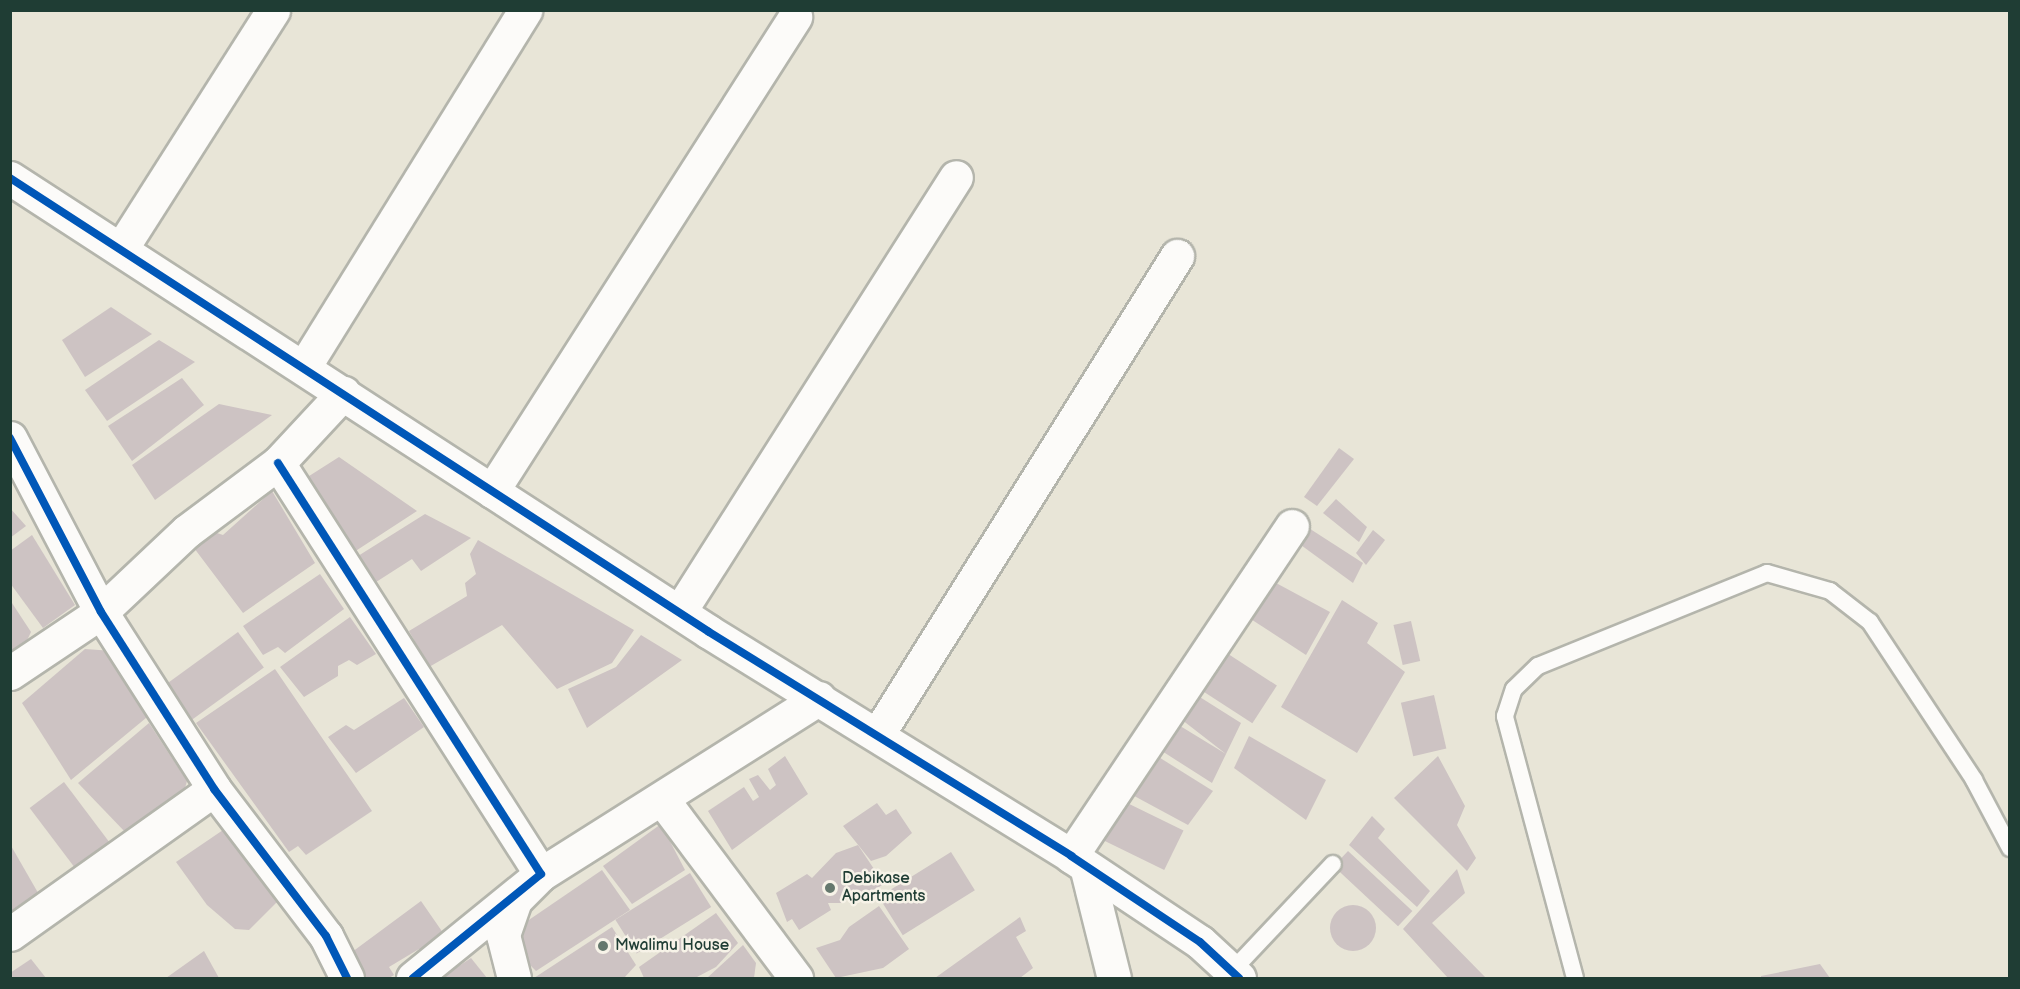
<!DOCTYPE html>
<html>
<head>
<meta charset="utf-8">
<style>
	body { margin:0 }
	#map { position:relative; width:2020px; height:989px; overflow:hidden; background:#e8e5d7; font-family:"Balsamiq Sans",sans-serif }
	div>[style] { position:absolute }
	.building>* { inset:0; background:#cdc3c3; transform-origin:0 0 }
	.round { border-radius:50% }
	.roads { filter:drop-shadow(2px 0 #b4b5ac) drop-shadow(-2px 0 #b4b5ac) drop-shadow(0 2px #b4b5ac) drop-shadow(0 -2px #b4b5ac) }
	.lane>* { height:16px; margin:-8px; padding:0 8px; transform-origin:8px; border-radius:8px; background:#fcfbf9 }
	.street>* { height:33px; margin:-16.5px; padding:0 16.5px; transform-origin:16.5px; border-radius:16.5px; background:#fcfbf9 }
	.cycleway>* { height:8px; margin:-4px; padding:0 4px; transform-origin:4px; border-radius:4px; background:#0057b8 }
	.dots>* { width:16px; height:16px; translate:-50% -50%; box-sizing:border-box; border:3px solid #f7f3e8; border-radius:50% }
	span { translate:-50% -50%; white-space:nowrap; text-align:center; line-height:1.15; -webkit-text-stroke:5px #f7f3e8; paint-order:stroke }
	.poi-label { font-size:16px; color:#1f3d34 }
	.left { translate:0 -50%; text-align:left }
	.frame { position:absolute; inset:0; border:12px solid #1f3d34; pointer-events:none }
</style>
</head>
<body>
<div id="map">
	<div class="building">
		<i style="clip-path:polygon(111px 307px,152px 334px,85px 377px,62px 340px)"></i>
		<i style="clip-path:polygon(159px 340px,195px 362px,107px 421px,85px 390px)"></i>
		<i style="clip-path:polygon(182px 378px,204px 405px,132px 461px,108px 426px)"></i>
		<i style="clip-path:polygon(219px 404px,272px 415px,155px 500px,132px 465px)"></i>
		<i style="clip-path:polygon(1339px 448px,1354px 459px,1317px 506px,1304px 497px)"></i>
		<i style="clip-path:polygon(339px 457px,417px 511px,351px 554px,338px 538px,343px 531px,306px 478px)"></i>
		<i style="clip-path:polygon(272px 491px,315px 563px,243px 613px,191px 544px,214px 532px,223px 535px)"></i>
		<i style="clip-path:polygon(1336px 499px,1367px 527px,1359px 542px,1323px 513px)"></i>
		<i style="clip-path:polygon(10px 508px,26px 526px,10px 538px)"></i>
		<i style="clip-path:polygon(425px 514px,471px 538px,421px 571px,412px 559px,373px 584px,358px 556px)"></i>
		<i style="clip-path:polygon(1304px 525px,1363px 563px,1353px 583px,1294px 540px)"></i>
		<i style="clip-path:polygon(1373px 530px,1385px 540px,1366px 565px,1356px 553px)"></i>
		<i style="clip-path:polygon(32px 535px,75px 605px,43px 628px,10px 583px,10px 551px)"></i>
		<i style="clip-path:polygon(478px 540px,634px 630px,612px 663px,557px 689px,502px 625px,429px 667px,409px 631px,467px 596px,465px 583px,476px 574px,470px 554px)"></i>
		<i style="clip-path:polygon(320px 574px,344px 609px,285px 653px,278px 647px,263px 655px,243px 626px)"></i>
		<i style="clip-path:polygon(1263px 576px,1330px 612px,1306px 655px,1243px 614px)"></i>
		<i style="clip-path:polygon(10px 600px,31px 632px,21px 653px,10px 658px)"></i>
		<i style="clip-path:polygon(1342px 600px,1378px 623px,1367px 643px,1405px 672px,1357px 753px,1281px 707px)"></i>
		<i style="clip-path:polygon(350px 617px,376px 654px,357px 665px,349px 660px,338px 666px,338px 676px,304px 697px,280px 667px)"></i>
		<i style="left:1411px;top:621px;width:41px;height:18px;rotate:77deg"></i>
		<i style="left:238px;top:632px;width:44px;height:91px;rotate:54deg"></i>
		<i style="clip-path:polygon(641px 635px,682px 660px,587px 728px,568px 689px,616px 667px)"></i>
		<i style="left:1219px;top:648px;width:69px;height:45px;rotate:33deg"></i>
		<i style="clip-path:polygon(85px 649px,113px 651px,152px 713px,71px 780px,22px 703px)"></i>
		<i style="clip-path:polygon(275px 669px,372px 811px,306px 855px,298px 846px,289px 852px,196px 723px)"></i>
		<i style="clip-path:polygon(1195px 694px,1241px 723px,1212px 783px,1154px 746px,1172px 721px,1226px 754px,1177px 716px)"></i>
		<i style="left:1434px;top:695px;width:55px;height:34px;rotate:77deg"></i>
		<i style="clip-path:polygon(404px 698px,424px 727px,356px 773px,328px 737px,346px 725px,354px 730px)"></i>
		<i style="clip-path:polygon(149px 723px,187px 781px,182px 799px,127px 834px,78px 783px)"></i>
		<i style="clip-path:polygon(1249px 736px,1326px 780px,1306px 820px,1234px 768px)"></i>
		<i style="clip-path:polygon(1149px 751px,1213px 791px,1188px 825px,1125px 791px)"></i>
		<i style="clip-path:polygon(785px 756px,808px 794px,732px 850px,708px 811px,744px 787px,753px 801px,759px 797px,749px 779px,758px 775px,770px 790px,776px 785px,768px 769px)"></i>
		<i style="clip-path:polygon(1438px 756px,1465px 806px,1457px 825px,1476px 858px,1467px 871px,1394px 798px)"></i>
		<i style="left:64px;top:782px;width:82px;height:43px;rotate:53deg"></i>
		<i style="left:1117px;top:798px;width:74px;height:44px;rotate:26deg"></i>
		<i style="clip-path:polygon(877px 803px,886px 815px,896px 809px,912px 833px,886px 856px,871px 861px,843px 826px)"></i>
		<i style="clip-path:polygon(1372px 816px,1385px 829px,1378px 838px,1430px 891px,1417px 907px,1349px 845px)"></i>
		<i style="clip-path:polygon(661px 824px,685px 870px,632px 904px,603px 866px)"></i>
		<i style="clip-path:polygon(226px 828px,277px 902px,249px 930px,235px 929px,207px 905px,176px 862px)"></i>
		<i style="clip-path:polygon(10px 844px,41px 898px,10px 920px)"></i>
		<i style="clip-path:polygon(858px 845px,884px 884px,862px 897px,857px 892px,841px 903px,828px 903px,831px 910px,799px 930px,792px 919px,787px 922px,776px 893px,807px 874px,812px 878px,836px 853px)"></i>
		<i style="left:1348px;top:851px;width:88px;height:21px;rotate:43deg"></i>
		<i style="left:951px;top:852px;width:45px;height:85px;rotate:58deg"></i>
		<i style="clip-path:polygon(1457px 869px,1465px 893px,1432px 923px,1486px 978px,1448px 978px,1403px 929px)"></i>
		<i style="clip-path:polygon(602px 870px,630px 910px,536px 971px,521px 956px,520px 926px)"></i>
		<i style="left:690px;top:873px;width:40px;height:88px;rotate:58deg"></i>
		<i style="clip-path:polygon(421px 901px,448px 940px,426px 956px,419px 949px,389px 967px,394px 975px,389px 978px,363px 978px,348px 955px)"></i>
		<i class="round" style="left:1330px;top:905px;width:46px;height:46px"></i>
		<i style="clip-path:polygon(879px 906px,909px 949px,883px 968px,836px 978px,816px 948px,840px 940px,849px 927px)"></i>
		<i style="clip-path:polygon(716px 913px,738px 943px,716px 967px,695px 978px,644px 978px,639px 967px)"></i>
		<i style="clip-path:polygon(1020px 917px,1026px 931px,1016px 937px,1033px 968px,1020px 978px,935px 978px)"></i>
		<i style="clip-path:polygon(612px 927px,636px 965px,624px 978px,534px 978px)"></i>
		<i style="clip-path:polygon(743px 945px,756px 963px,754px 978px,707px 978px)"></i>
		<i style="clip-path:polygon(204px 951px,219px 978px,166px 978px)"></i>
		<i style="clip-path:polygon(471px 958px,487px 978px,441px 978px)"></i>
		<i style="clip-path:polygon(31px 959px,46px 978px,10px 978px,10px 973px)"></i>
		<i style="clip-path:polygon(1820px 964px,1830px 978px,1761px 978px,1761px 976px)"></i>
	</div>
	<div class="roads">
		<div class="lane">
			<i style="left:1232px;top:971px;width:147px;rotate:-46.7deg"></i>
			<i style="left:1575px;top:978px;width:271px;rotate:-105deg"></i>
			<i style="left:1505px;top:716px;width:28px;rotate:-72deg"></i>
			<i style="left:1514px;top:689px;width:33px;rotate:-44deg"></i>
			<i style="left:1538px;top:666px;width:247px;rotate:-22.1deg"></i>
			<i style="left:1767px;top:573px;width:66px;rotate:15.9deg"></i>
			<i style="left:1830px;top:591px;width:51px;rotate:37.8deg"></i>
			<i style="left:1870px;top:622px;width:189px;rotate:56.6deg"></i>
			<i style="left:1974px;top:780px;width:77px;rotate:62.1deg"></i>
		</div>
		<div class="street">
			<i style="left:10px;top:178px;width:833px;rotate:33deg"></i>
			<i style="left:709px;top:632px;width:426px;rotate:31.7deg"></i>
			<i style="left:1071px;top:856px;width:155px;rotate:33.7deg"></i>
			<i style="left:1200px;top:942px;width:53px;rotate:42.7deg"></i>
			<i style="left:121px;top:249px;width:283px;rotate:-57.5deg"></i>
			<i style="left:304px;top:367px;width:420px;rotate:-58.2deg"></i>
			<i style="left:10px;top:438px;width:196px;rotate:62.4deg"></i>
			<i style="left:101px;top:612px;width:210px;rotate:57.4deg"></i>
			<i style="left:214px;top:789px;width:185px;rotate:52.7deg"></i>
			<i style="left:326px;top:936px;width:47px;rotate:63.4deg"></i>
			<i style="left:278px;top:463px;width:488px;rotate:57.4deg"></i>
			<i style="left:541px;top:874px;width:165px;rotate:140.9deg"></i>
			<i style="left:492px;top:491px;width:563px;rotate:-57.41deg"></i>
			<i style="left:680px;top:611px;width:514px;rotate:-57.55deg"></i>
			<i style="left:10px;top:673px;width:110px;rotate:-33.8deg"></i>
			<i style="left:101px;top:612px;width:118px;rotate:-43.3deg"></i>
			<i style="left:187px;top:531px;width:114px;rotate:-36.8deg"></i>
			<i style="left:278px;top:463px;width:96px;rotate:-47.1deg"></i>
			<i style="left:878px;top:734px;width:564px;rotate:-57.97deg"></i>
			<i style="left:662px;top:799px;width:224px;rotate:53.2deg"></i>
			<i style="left:1071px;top:856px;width:397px;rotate:-56.2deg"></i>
			<i style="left:1087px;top:870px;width:111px;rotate:76deg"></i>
			<i style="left:10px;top:934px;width:250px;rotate:-35.4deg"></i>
			<i style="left:514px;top:978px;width:44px;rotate:-104.3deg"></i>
			<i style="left:503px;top:935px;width:37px;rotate:-71deg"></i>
			<i style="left:515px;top:900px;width:37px;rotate:-45deg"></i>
			<i style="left:541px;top:874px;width:329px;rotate:-32.3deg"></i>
		</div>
	</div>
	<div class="cycleway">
		<i style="left:10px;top:178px;width:833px;rotate:33deg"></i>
		<i style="left:709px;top:632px;width:426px;rotate:31.7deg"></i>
		<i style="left:1071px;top:856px;width:155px;rotate:33.7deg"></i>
		<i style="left:1200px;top:942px;width:53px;rotate:42.7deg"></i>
		<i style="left:10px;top:438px;width:196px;rotate:62.4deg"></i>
		<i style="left:101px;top:612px;width:210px;rotate:57.4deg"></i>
		<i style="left:214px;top:789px;width:185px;rotate:52.7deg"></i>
		<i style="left:326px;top:936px;width:47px;rotate:63.4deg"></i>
		<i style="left:278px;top:463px;width:488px;rotate:57.4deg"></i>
		<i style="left:541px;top:874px;width:165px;rotate:140.9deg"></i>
	</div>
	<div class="dots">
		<i style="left:830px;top:888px;background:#65786d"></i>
		<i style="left:603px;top:946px;background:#65786d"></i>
	</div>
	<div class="poi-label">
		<span class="left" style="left:842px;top:888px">Debikase<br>Apartments</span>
		<span class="left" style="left:615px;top:946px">Mwalimu House</span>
	</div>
	<div class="frame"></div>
</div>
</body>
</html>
